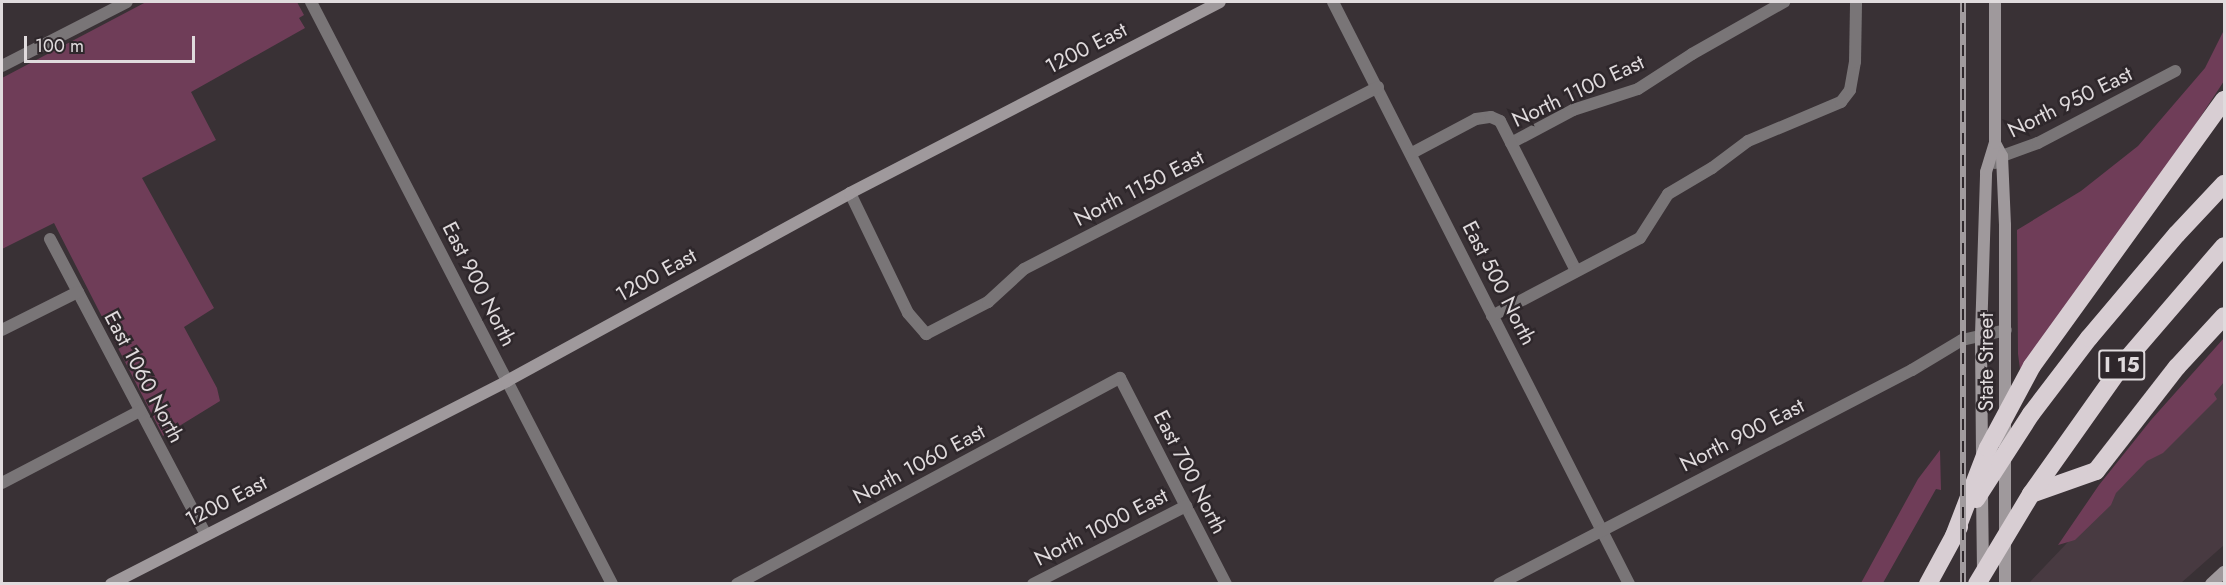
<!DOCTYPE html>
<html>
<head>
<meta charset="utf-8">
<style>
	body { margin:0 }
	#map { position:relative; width:2226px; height:585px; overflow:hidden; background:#393135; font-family:Jost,sans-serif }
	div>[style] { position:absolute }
	.built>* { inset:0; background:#483a41 }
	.green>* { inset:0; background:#6f3d58 }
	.minor>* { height:12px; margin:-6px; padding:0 6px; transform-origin:6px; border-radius:6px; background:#797577 }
	.tertiary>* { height:12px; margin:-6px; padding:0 6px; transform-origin:6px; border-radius:6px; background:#797577 }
	.secondary>* { height:12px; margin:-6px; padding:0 6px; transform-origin:6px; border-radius:6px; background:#9f999c }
	.motorway>* { height:18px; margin:-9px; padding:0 9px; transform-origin:9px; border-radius:9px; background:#d8ced3 }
	.rail>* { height:6px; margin-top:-3px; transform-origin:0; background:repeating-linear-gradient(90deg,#2e272b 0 11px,#a19b9e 0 22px); box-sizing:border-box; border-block:2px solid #a19b9e }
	span { translate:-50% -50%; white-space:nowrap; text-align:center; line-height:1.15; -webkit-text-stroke:5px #2e272b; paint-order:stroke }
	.shield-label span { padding:2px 4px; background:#2e272b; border:2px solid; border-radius:4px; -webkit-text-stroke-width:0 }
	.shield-label { font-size:20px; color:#e0dbdd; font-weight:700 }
	.street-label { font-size:21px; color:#e0dbdd }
	.frame { position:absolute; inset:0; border:3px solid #e0dbdd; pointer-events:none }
	.scale { position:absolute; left:24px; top:36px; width:171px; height:27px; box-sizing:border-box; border:3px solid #e0dbdd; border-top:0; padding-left:8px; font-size:18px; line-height:21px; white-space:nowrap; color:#e0dbdd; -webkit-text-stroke:4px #2e272b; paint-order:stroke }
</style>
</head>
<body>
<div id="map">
	<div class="built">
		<i style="clip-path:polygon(2224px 378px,2224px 545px,2181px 583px,2028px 584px)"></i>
	</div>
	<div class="green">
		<i style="clip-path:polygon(146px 2px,297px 2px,304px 15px,299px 18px,305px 28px,191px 92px,216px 140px,142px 178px,214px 308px,184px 327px,217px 388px,220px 401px,163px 436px,54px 223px,2px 249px,2px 78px)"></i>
		<i style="clip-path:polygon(2224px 30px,2224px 81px,2161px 177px,2020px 369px,2018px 354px,2017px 230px,2081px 191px,2138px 146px,2205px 68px)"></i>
		<i style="clip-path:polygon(2224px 338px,2224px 382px,2214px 394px,2217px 399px,2163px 453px,2147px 461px,2116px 493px,2111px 505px,2075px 540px,2058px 545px,2099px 485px,2151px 420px)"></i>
		<i style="clip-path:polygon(1940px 450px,1941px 490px,1936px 489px,1883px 583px,1861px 583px,1918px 479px)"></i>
	</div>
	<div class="minor">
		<i style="left:1333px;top:2px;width:653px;rotate:63.04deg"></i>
		<i style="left:2px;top:66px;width:140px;rotate:-27.1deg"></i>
		<i style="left:1511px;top:143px;width:70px;rotate:-28deg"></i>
		<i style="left:1573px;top:110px;width:68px;rotate:-17.9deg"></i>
		<i style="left:1638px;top:89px;width:64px;rotate:-32.9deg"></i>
		<i style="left:1692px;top:54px;width:106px;rotate:-29.5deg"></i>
		<i style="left:1412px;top:153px;width:72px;rotate:-28deg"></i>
		<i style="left:1476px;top:119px;width:15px;rotate:-8deg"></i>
		<i style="left:1491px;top:117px;width:10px;rotate:24deg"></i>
		<i style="left:1500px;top:121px;width:168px;rotate:63.1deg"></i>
		<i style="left:1995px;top:163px;width:10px;rotate:-45deg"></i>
		<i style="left:2002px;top:156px;width:38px;rotate:-20deg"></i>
		<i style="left:2038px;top:143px;width:155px;rotate:-27.7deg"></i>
		<i style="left:850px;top:193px;width:133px;rotate:64.2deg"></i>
		<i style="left:908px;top:313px;width:28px;rotate:49deg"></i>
		<i style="left:926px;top:334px;width:70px;rotate:-27.3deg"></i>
		<i style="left:988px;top:302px;width:49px;rotate:-42.5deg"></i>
		<i style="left:1024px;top:269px;width:398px;rotate:-27.2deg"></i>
		<i style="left:50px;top:239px;width:332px;rotate:62.2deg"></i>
		<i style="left:1492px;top:316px;width:167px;rotate:-27.8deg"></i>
		<i style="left:1640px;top:238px;width:52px;rotate:-57.5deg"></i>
		<i style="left:1668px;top:194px;width:51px;rotate:-30.6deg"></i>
		<i style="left:1712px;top:168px;width:45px;rotate:-36.9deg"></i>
		<i style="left:1748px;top:141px;width:101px;rotate:-22.8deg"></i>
		<i style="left:1841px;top:102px;width:15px;rotate:-53deg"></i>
		<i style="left:1850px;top:90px;width:28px;rotate:-80deg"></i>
		<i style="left:1855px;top:62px;width:60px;rotate:-89deg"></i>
		<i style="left:2px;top:330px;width:85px;rotate:-26.6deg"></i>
		<i style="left:2px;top:483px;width:156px;rotate:-27.6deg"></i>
		<i style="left:737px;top:584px;width:435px;rotate:-28.3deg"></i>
		<i style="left:1120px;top:378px;width:232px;rotate:62.8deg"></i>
		<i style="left:1033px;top:584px;width:172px;rotate:-27deg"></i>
		<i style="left:1499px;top:584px;width:465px;rotate:-27.4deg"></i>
		<i style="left:1912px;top:370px;width:58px;rotate:-31deg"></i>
		<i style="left:1962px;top:340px;width:45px;rotate:-12.8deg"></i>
	</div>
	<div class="tertiary">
		<i style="left:311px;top:2px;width:655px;rotate:62.65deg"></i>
	</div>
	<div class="secondary">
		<i style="left:1995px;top:143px;width:15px;rotate:62deg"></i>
		<i style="left:2002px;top:156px;width:69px;rotate:87.5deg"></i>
		<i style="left:2005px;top:225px;width:359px;rotate:90deg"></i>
		<i style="left:1982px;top:455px;width:120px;rotate:-90.5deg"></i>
		<i style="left:1981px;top:335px;width:163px;rotate:-88.2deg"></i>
		<i style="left:1986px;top:172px;width:30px;rotate:-73deg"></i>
		<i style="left:1995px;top:143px;width:141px;rotate:-90deg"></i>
		<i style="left:1982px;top:490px;width:82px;rotate:89.3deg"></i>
		<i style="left:111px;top:584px;width:445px;rotate:-27.1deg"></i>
		<i style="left:507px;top:381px;width:391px;rotate:-28.7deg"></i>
		<i style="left:850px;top:193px;width:416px;rotate:-27.3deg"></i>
		<i style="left:2211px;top:584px;width:18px;rotate:-43deg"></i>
	</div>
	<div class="motorway">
		<i style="left:2031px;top:494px;width:69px;rotate:-19.5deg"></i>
		<i style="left:2096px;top:471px;width:132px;rotate:-52.1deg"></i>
		<i style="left:2177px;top:367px;width:69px;rotate:-47.3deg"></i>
		<i style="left:1976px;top:499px;width:101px;rotate:-57.1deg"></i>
		<i style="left:2031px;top:414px;width:96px;rotate:-52.7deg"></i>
		<i style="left:2089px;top:338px;width:136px;rotate:-49.8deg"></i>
		<i style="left:2177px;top:234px;width:69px;rotate:-46.8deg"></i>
		<i style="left:1954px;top:536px;width:94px;rotate:-68.9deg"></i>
		<i style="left:1988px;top:448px;width:93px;rotate:-61.8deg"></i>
		<i style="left:2032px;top:366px;width:328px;rotate:-54.2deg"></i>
		<i style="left:1928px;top:584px;width:65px;rotate:-61.5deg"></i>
		<i style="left:1977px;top:584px;width:105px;rotate:-59deg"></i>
		<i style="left:2031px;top:494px;width:164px;rotate:-54.7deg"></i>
		<i style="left:2126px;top:360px;width:150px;rotate:-49.3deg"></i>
	</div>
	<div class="rail">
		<i style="left:1963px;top:584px;width:582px;rotate:-90deg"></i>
	</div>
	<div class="shield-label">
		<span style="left:2122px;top:365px">I 15</span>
	</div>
	<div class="street-label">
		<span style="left:1086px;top:48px;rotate:-27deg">1200 East</span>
		<span style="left:1578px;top:91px;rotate:-25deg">North 1100 East</span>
		<span style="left:2070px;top:102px;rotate:-26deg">North 950 East</span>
		<span style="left:1139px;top:188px;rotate:-27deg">North 1150 East</span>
		<span style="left:656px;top:275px;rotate:-29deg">1200 East</span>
		<span style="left:1499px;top:283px;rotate:63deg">East 500 North</span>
		<span style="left:479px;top:284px;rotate:63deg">East 900 North</span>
		<span style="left:1986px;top:362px;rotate:-90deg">State Street</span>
		<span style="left:144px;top:377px;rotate:62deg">East 1060 North</span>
		<span style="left:1742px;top:435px;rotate:-27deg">North 900 East</span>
		<span style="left:919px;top:464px;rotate:-28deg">North 1060 East</span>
		<span style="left:1190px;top:472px;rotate:63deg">East 700 North</span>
		<span style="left:226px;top:501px;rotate:-27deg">1200 East</span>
		<span style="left:1101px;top:527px;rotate:-27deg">North 1000 East</span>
	</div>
	<div class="frame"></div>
	<div class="scale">100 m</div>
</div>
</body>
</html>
